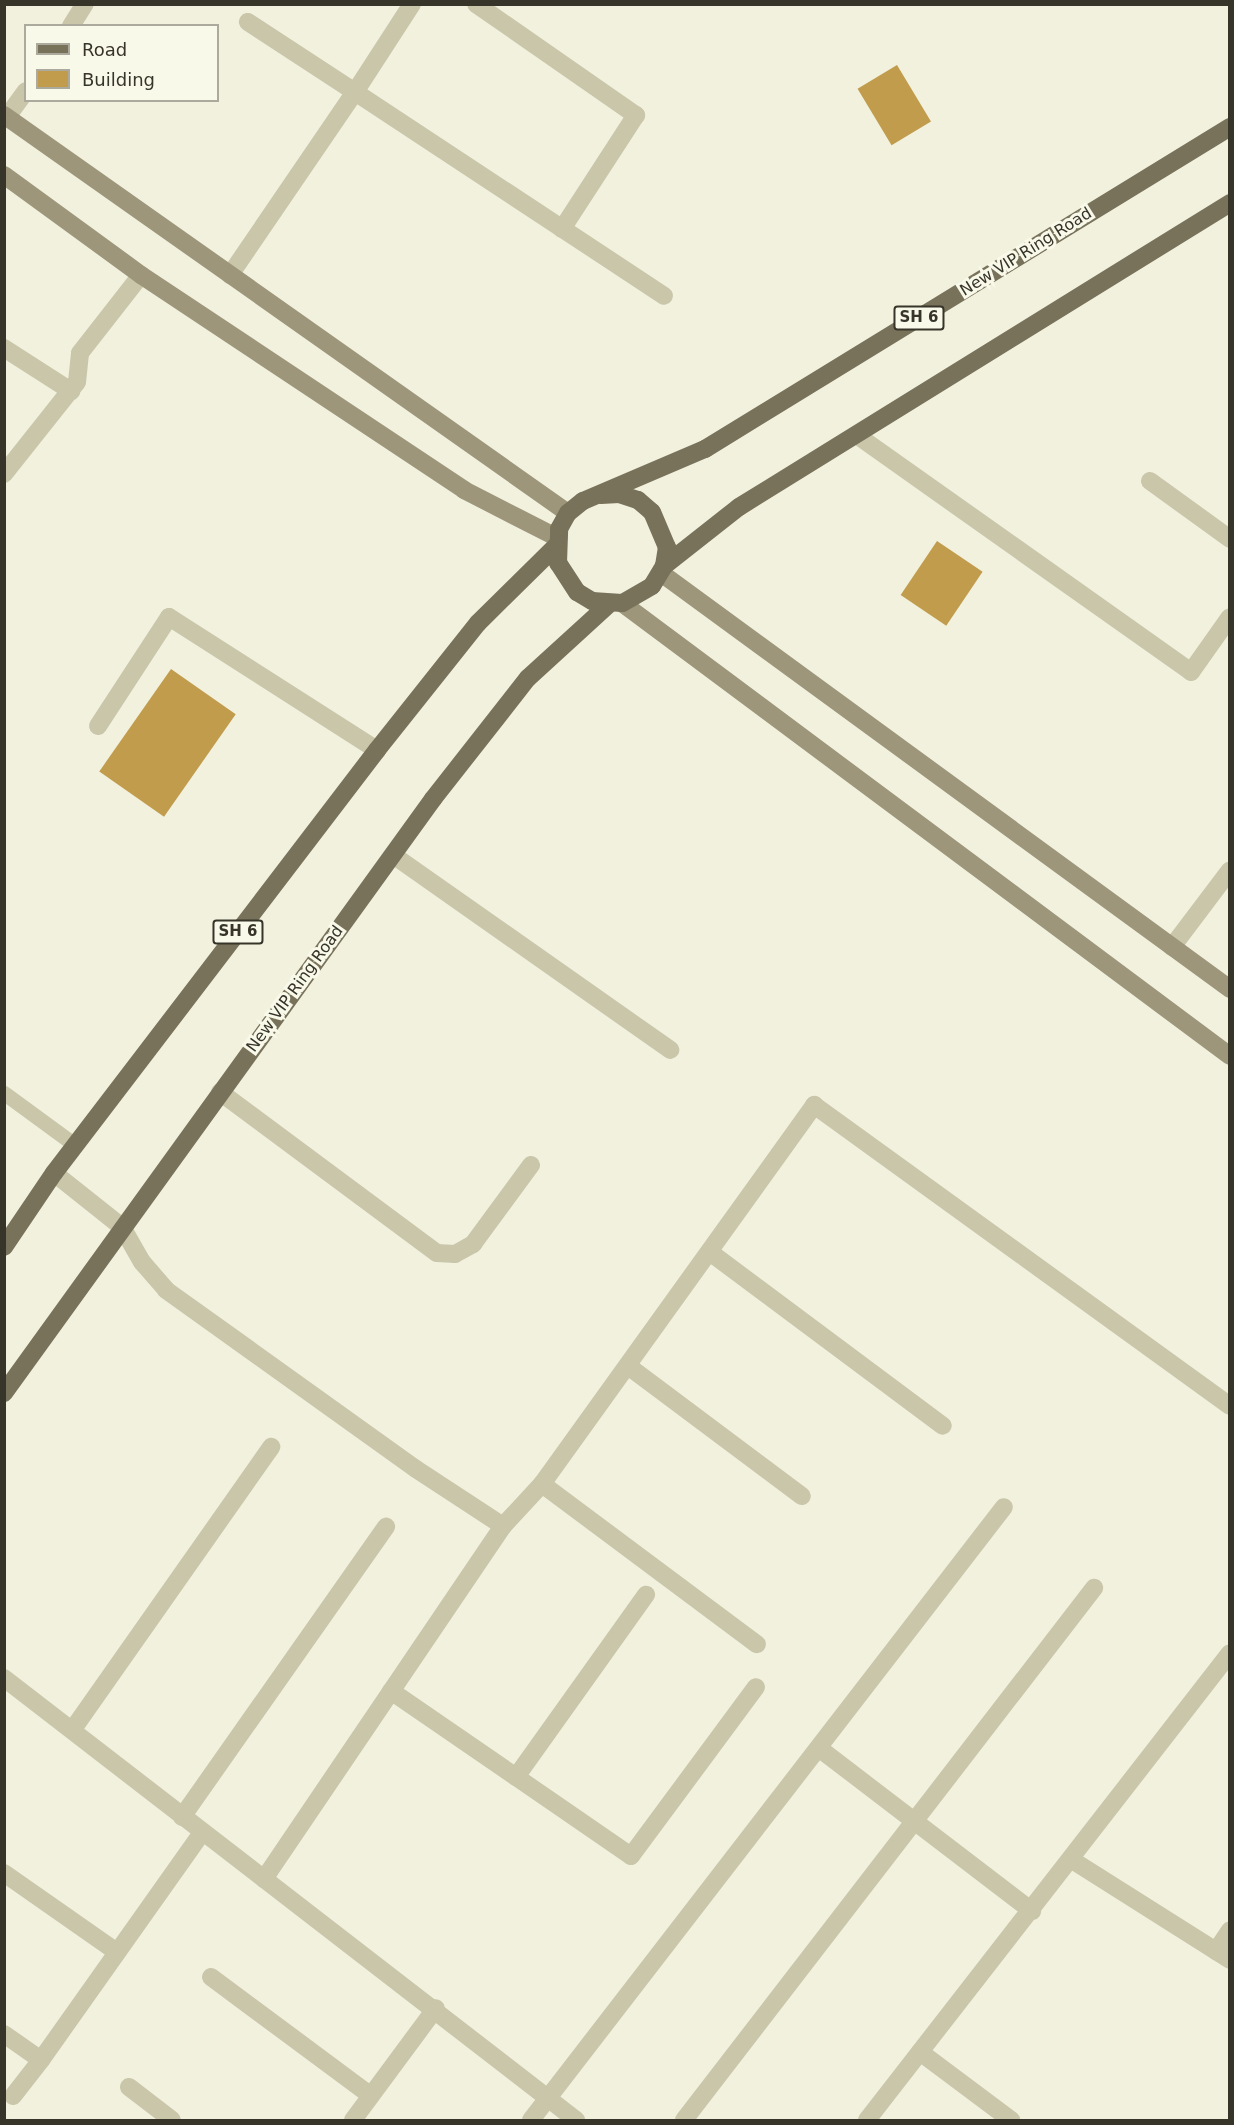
<!DOCTYPE html>
<html>
<head>
<meta charset="utf-8">
<style>
	body { margin:0 }
	#map { position:relative; width:1234px; height:2125px; overflow:hidden; background:#f1f1de; font-family:"DejaVu Sans",sans-serif }
	div>[style] { position:absolute }
	.building>* { inset:0; background:#c19c4c; transform-origin:0 0 }
	.lane>* { height:15px; margin:-7.5px; padding:0 7.5px; transform-origin:7.5px; border-radius:7.5px; background:#c9c6aa }
	.street>* { height:18px; margin:-9px; padding:0 9px; transform-origin:9px; border-radius:9px; background:#c9c6aa }
	.secondary>* { height:18px; margin:-9px; padding:0 9px; transform-origin:9px; border-radius:9px; background:#9d967b }
	.primary>* { height:18px; margin:-9px; padding:0 9px; transform-origin:9px; border-radius:9px; background:#78725b }
	span { translate:-50% -50%; white-space:nowrap; text-align:center; line-height:1.15; -webkit-text-stroke:6px #f9f9ea; paint-order:stroke }
	.shield-label span { padding:2px 4px; background:#f9f9ea; border:2px solid; border-radius:4px; -webkit-text-stroke-width:0 }
	.shield-label { font-size:15px; color:#373429; font-weight:700 }
	.street-label { font-size:16px; color:#373429 }
	.frame { position:absolute; inset:0; border:6px solid #373429; pointer-events:none }
	.legend { position:absolute; left:24px; top:24px; width:195px; height:78px; box-sizing:border-box; background:#f9f9ea; border:2px solid #abaa9d; margin:0; padding:8px 10px; list-style:none; font-size:18px; color:#373429 }
	.legend li { display:flex; align-items:center; gap:12px; height:30px }
	.legend b { width:30px; border:2px solid #abaa9d }
</style>
</head>
<body>
<div id="map">
	<div class="building">
		<i style="left:897px;top:65px;width:66px;height:46px;rotate:59deg"></i>
		<i style="left:937px;top:541px;width:55px;height:65px;rotate:34deg"></i>
		<i style="left:171px;top:669px;width:79px;height:125px;rotate:35deg"></i>
	</div>
	<div class="lane">
		<i style="left:4px;top:1093px;width:88px;rotate:36.2deg"></i>
	</div>
	<div class="street">
		<i style="left:412px;top:4px;width:105px;rotate:122.9deg"></i>
		<i style="left:355px;top:92px;width:370px;rotate:33.4deg"></i>
		<i style="left:476px;top:4px;width:195px;rotate:34.8deg"></i>
		<i style="left:636px;top:115px;width:136px;rotate:123deg"></i>
		<i style="left:71px;top:26px;width:26px;rotate:-58deg"></i>
		<i style="left:7px;top:117px;width:32px;rotate:-54deg"></i>
		<i style="left:230px;top:275px;width:222px;rotate:-55.7deg"></i>
		<i style="left:355px;top:92px;width:128px;rotate:-146.8deg"></i>
		<i style="left:4px;top:348px;width:80px;rotate:32.7deg"></i>
		<i style="left:858px;top:436px;width:408px;rotate:35.3deg"></i>
		<i style="left:1191px;top:672px;width:67px;rotate:-54.7deg"></i>
		<i style="left:4px;top:474px;width:117px;rotate:-51.6deg"></i>
		<i style="left:77px;top:382px;width:29px;rotate:-84deg"></i>
		<i style="left:80px;top:353px;width:99px;rotate:-52deg"></i>
		<i style="left:1150px;top:481px;width:99px;rotate:35.9deg"></i>
		<i style="left:98px;top:726px;width:130px;rotate:-56.9deg"></i>
		<i style="left:169px;top:617px;width:247px;rotate:32.6deg"></i>
		<i style="left:393px;top:855px;width:339px;rotate:35.1deg"></i>
		<i style="left:1172px;top:947px;width:96px;rotate:-53deg"></i>
		<i style="left:220px;top:1092px;width:270px;rotate:36.6deg"></i>
		<i style="left:437px;top:1253px;width:18px;rotate:3deg"></i>
		<i style="left:455px;top:1254px;width:21px;rotate:-29deg"></i>
		<i style="left:473px;top:1244px;width:98px;rotate:-53.7deg"></i>
		<i style="left:54px;top:1173px;width:87px;rotate:38.5deg"></i>
		<i style="left:122px;top:1227px;width:40px;rotate:60.3deg"></i>
		<i style="left:142px;top:1262px;width:37px;rotate:49deg"></i>
		<i style="left:166px;top:1290px;width:307px;rotate:35.6deg"></i>
		<i style="left:416px;top:1469px;width:104px;rotate:33.2deg"></i>
		<i style="left:711px;top:1253px;width:289px;rotate:36.7deg"></i>
		<i style="left:628px;top:1366px;width:217px;rotate:36.8deg"></i>
		<i style="left:542px;top:1484px;width:268px;rotate:36.7deg"></i>
		<i style="left:4px;top:1678px;width:723px;rotate:37.69deg"></i>
		<i style="left:391px;top:1691px;width:291px;rotate:34.5deg"></i>
		<i style="left:631px;top:1856px;width:210px;rotate:-53.5deg"></i>
		<i style="left:73px;top:1729px;width:345px;rotate:-54.9deg"></i>
		<i style="left:820px;top:1749px;width:267px;rotate:37.4deg"></i>
		<i style="left:516px;top:1777px;width:224px;rotate:-54.5deg"></i>
		<i style="left:182px;top:1817px;width:355px;rotate:-54.9deg"></i>
		<i style="left:1072px;top:1860px;width:187px;rotate:32.3deg"></i>
		<i style="left:4px;top:1873px;width:138px;rotate:35deg"></i>
		<i style="left:264px;top:1879px;width:426px;rotate:-55.9deg"></i>
		<i style="left:503px;top:1526px;width:57px;rotate:-47.1deg"></i>
		<i style="left:542px;top:1484px;width:467px;rotate:-54.3deg"></i>
		<i style="left:814px;top:1105px;width:513px;rotate:35.89deg"></i>
		<i style="left:1216px;top:1951px;width:25px;rotate:-56deg"></i>
		<i style="left:211px;top:1977px;width:199px;rotate:36.6deg"></i>
		<i style="left:4px;top:2034px;width:45px;rotate:35.1deg"></i>
		<i style="left:41px;top:2060px;width:278px;rotate:-54.7deg"></i>
		<i style="left:920px;top:2052px;width:114px;rotate:36.8deg"></i>
		<i style="left:129px;top:2087px;width:54px;rotate:37.5deg"></i>
		<i style="left:13px;top:2096px;width:46px;rotate:-52.1deg"></i>
		<i style="left:353px;top:2120px;width:139px;rotate:-53.5deg"></i>
		<i style="left:531px;top:2120px;width:774px;rotate:-52.35deg"></i>
		<i style="left:684px;top:2120px;width:672px;rotate:-52.38deg"></i>
		<i style="left:867px;top:2120px;width:591px;rotate:-52.14deg"></i>
	</div>
	<div class="secondary">
		<i style="left:4px;top:115px;width:690px;rotate:35.21deg"></i>
		<i style="left:4px;top:175px;width:170px;rotate:36.1deg"></i>
		<i style="left:141px;top:275px;width:388px;rotate:33.6deg"></i>
		<i style="left:464px;top:490px;width:106px;rotate:27.1deg"></i>
		<i style="left:661px;top:573px;width:705px;rotate:36.17deg"></i>
		<i style="left:622px;top:603px;width:758px;rotate:36.69deg"></i>
	</div>
	<div class="primary">
		<i style="left:601px;top:495px;width:18px;rotate:-3deg"></i>
		<i style="left:619px;top:494px;width:20px;rotate:18deg"></i>
		<i style="left:638px;top:500px;width:18px;rotate:41deg"></i>
		<i style="left:652px;top:512px;width:38px;rotate:67deg"></i>
		<i style="left:667px;top:547px;width:19px;rotate:99deg"></i>
		<i style="left:664px;top:566px;width:23px;rotate:121deg"></i>
		<i style="left:652px;top:586px;width:34px;rotate:150deg"></i>
		<i style="left:622px;top:603px;width:30px;rotate:-176deg"></i>
		<i style="left:592px;top:601px;width:17px;rotate:-149deg"></i>
		<i style="left:577px;top:592px;width:35px;rotate:-123deg"></i>
		<i style="left:558px;top:563px;width:34px;rotate:-88deg"></i>
		<i style="left:559px;top:529px;width:18px;rotate:-61deg"></i>
		<i style="left:568px;top:513px;width:19px;rotate:-39deg"></i>
		<i style="left:583px;top:501px;width:133px;rotate:-23.1deg"></i>
		<i style="left:705px;top:449px;width:616px;rotate:-31.52deg"></i>
		<i style="left:664px;top:566px;width:95px;rotate:-38.2deg"></i>
		<i style="left:739px;top:507px;width:577px;rotate:-31.76deg"></i>
		<i style="left:4px;top:1247px;width:89px;rotate:-56deg"></i>
		<i style="left:54px;top:1173px;width:532px;rotate:-52.63deg"></i>
		<i style="left:377px;top:750px;width:162px;rotate:-51.5deg"></i>
		<i style="left:478px;top:623px;width:110px;rotate:-44.6deg"></i>
		<i style="left:4px;top:1393px;width:733px;rotate:-54.16deg"></i>
		<i style="left:433px;top:799px;width:154px;rotate:-51.9deg"></i>
		<i style="left:528px;top:678px;width:110px;rotate:-42.4deg"></i>
	</div>
	<div class="shield-label">
		<span style="left:919px;top:318px">SH 6</span>
		<span style="left:238px;top:932px">SH 6</span>
	</div>
	<div class="street-label">
		<span style="left:1026px;top:252px;rotate:-32deg">New VIP Ring Road</span>
		<span style="left:295px;top:989px;rotate:-54deg">New VIP Ring Road</span>
	</div>
	<div class="frame"></div>
	<ul class="legend">
	<li><b style="height:8px;background:#78725b"></b>Road</li>
	<li><b style="height:16px;background:#c19c4c"></b>Building</li>
	</ul>
</div>
</body>
</html>
